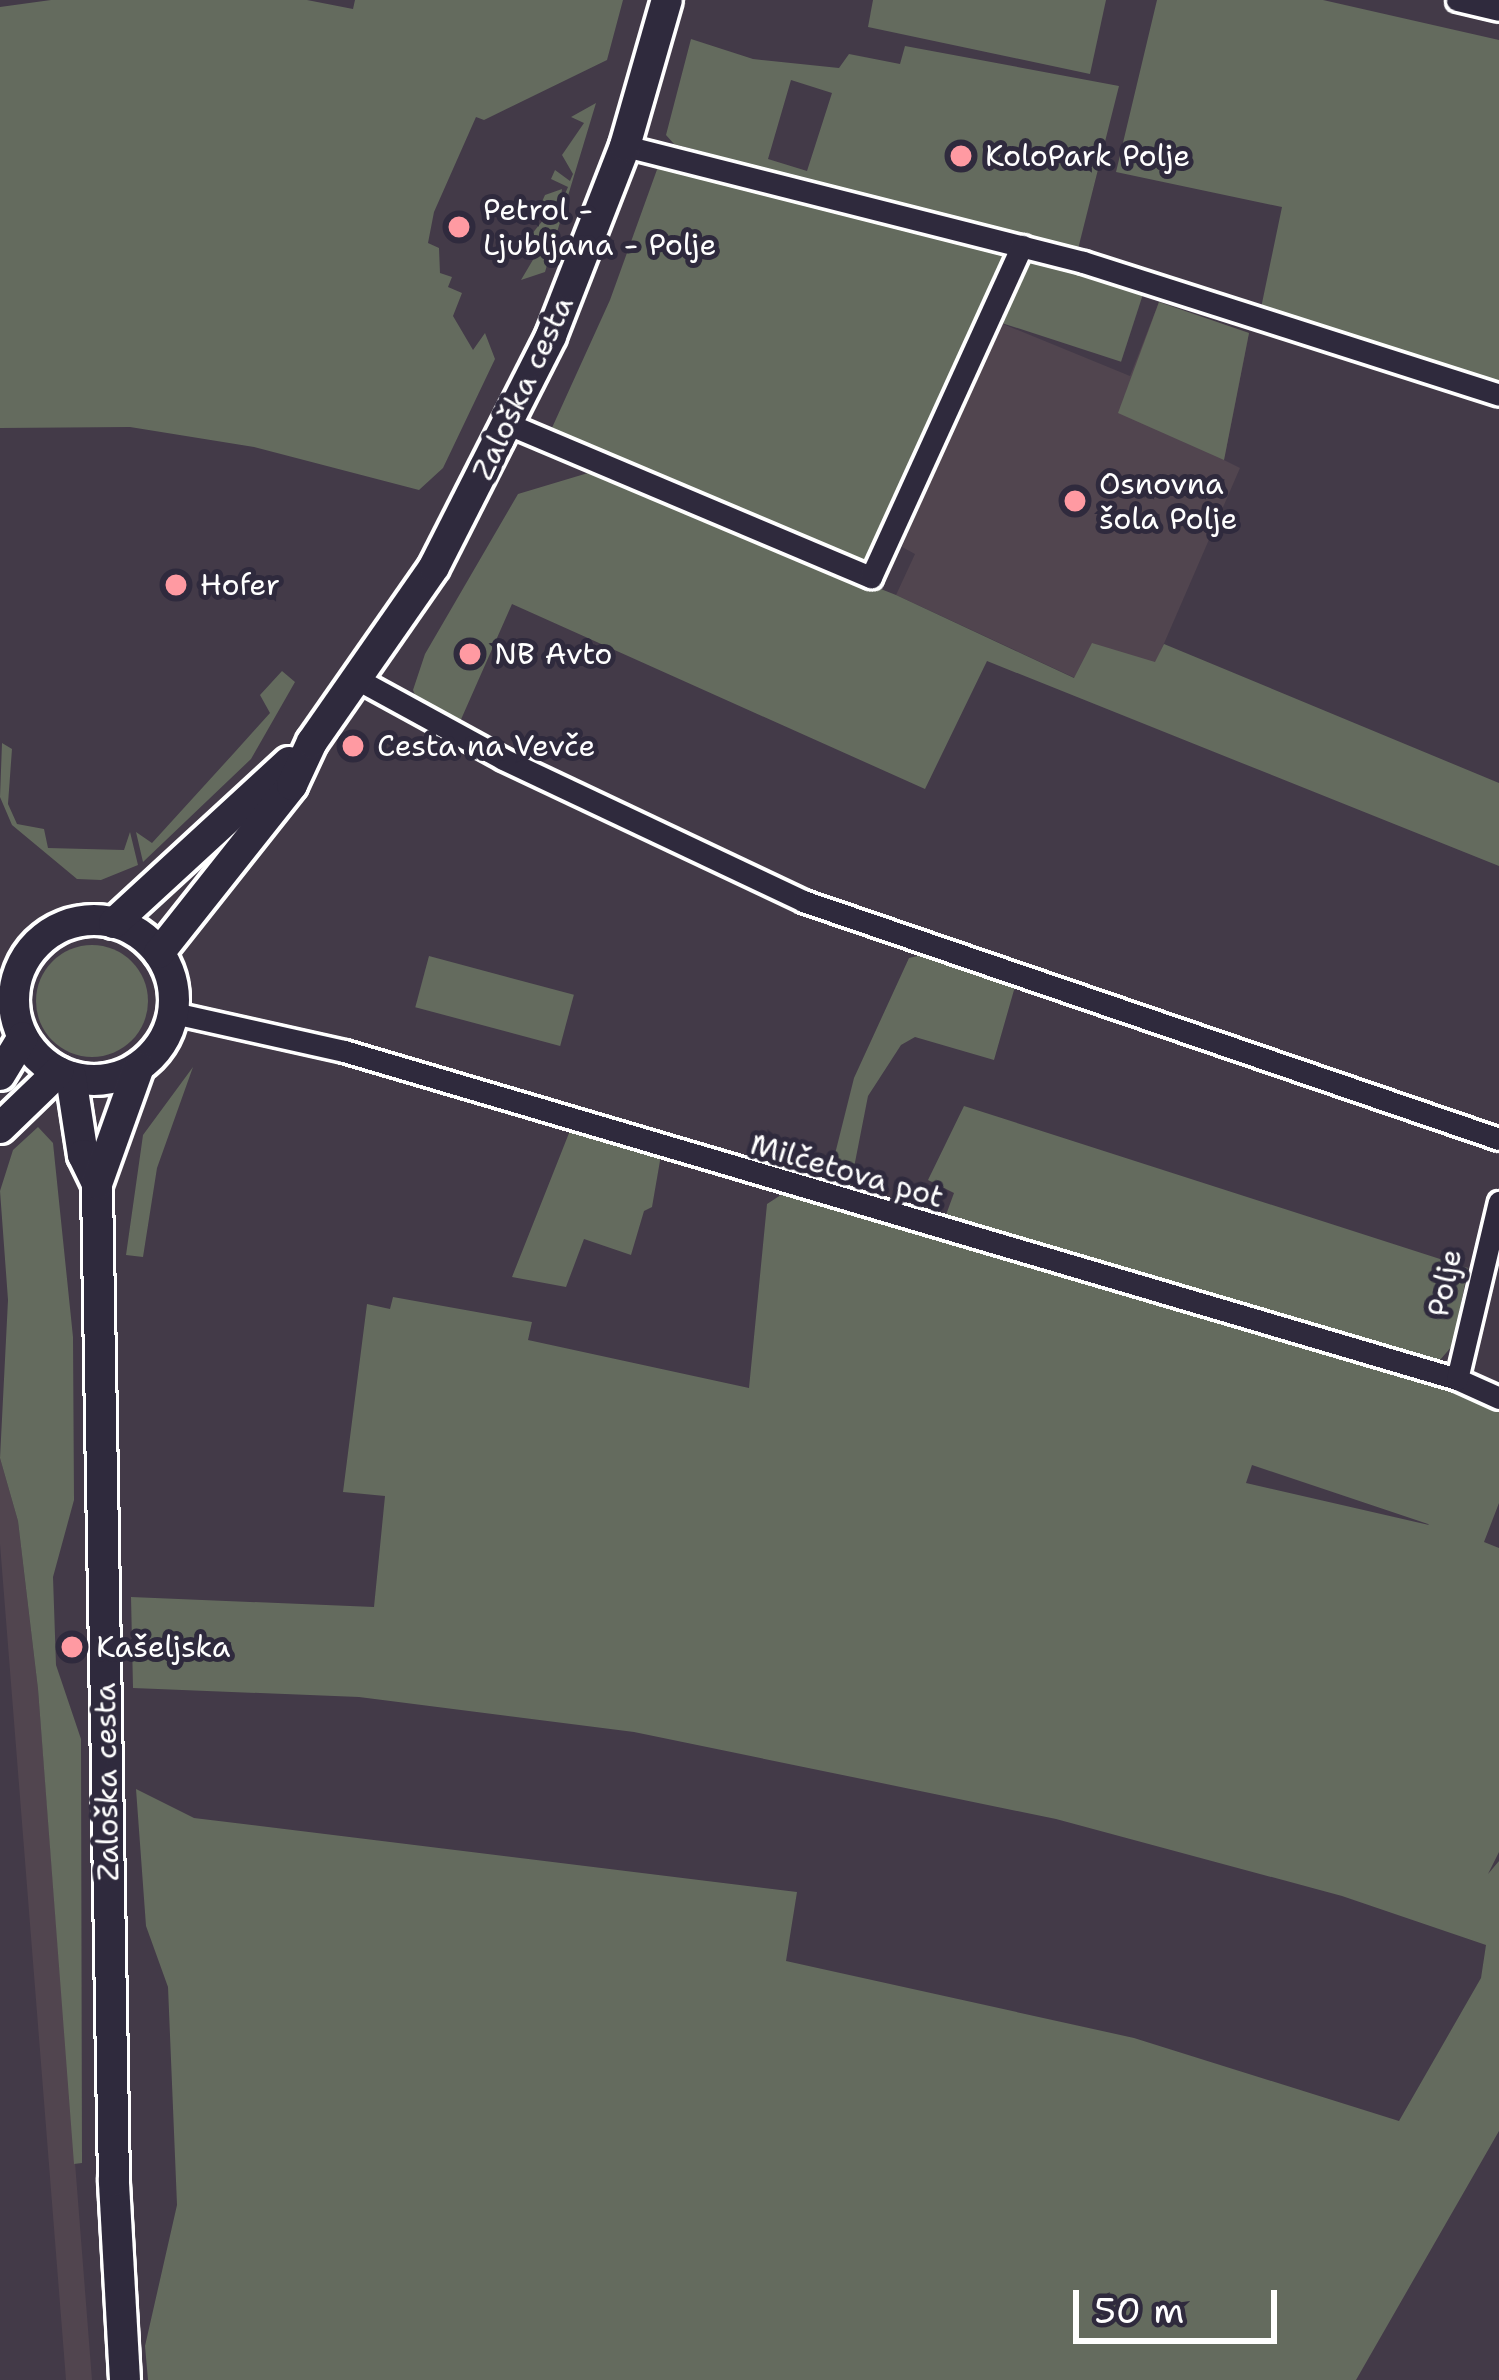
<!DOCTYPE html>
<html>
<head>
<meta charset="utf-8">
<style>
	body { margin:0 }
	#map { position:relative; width:1499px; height:2380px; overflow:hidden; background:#433a48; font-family:"Shantell Sans",sans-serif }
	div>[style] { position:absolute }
	.built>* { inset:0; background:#51454f }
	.green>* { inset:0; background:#646b5e; transform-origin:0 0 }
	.round { border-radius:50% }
	.roads { filter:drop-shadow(3px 0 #fff) drop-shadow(-3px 0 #fff) drop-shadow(0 3px #fff) drop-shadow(0 -3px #fff) }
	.street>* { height:21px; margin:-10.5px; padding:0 10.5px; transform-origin:10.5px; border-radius:10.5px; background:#2f2a3d }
	.secondary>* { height:30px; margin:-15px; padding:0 15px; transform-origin:15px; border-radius:15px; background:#2f2a3d }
	.secondary>.ring { margin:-15px; padding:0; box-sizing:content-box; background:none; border:30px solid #2f2a3d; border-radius:50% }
	.dots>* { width:33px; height:33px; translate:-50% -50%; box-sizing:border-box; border:6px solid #2f2a3d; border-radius:50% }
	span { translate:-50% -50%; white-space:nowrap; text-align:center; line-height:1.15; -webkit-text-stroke:10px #2f2a3d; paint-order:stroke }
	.poi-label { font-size:30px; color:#fff }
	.left { translate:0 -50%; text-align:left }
	.street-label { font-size:30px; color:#fff }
	.scale { position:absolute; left:1073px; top:2290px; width:204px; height:54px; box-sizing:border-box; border:6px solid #fff; border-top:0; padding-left:15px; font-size:36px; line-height:42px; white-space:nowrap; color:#fff; -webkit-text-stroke:9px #2f2a3d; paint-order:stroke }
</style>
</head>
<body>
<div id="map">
	<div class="built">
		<i style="clip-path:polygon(1159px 302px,1249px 333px,1224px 460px,1240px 468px,1156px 662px,1075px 678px,896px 595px,915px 554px,902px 547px,998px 322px,1130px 376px)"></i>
		<i style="clip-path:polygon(0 1458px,18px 1521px,38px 1689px,92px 2380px,66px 2380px,0 1544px)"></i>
	</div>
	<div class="green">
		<i style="clip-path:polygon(51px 0,307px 0,353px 9px,355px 0,623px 0,607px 60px,484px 120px,476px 117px,434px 212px,428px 243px,439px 248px,440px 273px,452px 277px,448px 287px,462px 293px,453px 316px,473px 350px,485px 333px,495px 359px,443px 468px,419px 490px,254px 447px,130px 427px,0 428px,0 7px)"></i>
		<i style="clip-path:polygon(873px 0,1106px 0,1090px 74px,868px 27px)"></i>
		<i style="clip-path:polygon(1157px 0,1323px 0,1499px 40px,1499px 381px,1261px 308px,1282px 207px,1116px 172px)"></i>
		<i style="clip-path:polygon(evenodd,691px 39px,753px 59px,839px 68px,849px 54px,900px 64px,905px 46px,1119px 86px,1077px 253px,674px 144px,666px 135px,691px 39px,791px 80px,832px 93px,807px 171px,768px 159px,791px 80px)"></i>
		<i style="clip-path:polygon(596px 103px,545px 272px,521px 280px,534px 258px,527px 240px,544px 219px,536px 215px,545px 195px,562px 189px,560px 205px,568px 187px,551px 179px,555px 170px,570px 181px,573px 174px,562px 155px,584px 123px,571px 117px)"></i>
		<i style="clip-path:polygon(659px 164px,1001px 247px,1009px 256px,868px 561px,856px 563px,723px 509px,551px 430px,610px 300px)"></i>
		<i style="left:1026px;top:253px;width:124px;height:74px;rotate:18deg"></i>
		<i style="clip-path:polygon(1159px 302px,1249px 333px,1224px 460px,1118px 413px)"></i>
		<i style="clip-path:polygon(588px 473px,896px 595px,1074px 678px,1092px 643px,1155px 662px,1164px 644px,1499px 783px,1499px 866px,987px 661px,925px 789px,512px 604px,459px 724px,418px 703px,413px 690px,425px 654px,518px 494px)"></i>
		<i style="clip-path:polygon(282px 671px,295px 682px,251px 759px,143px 862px,136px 832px,152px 843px,234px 753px,270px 713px,260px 695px)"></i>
		<i style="clip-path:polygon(2px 743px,12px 749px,8px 804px,17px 824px,44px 829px,48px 848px,124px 850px,130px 832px,138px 865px,101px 880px,77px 879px,12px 825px,0 797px)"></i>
		<i class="round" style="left:36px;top:945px;width:112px;height:112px"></i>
		<i style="clip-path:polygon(926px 954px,1016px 983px,994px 1060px,915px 1037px,901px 1045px,868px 1096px,849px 1193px,827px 1186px,854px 1078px,909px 958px)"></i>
		<i style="left:429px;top:956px;width:150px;height:53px;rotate:15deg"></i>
		<i style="clip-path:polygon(193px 1067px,157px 1168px,143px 1257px,126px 1255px,143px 1135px)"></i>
		<i style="clip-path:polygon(964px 1106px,1468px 1268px,1453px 1345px,1433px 1368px,943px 1223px,954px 1193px,928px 1180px)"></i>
		<i style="clip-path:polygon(573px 1123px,661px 1155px,652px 1207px,644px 1211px,631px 1255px,584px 1239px,566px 1287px,512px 1277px)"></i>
		<i style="clip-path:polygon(38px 1127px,53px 1143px,73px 1337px,74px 1500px,53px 1577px,56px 1665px,81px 1739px,82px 2163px,74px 2164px,38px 1689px,18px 1521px,0 1458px,8px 1300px,0 1191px,13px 1150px)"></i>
		<i style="clip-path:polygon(evenodd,784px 1193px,1499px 1405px,1499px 1503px,1484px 1542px,1499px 1548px,1499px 1852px,1488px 1874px,1499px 1861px,1499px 2131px,1356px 2380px,148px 2380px,145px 2346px,177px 2205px,168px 1987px,146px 1926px,136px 1789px,194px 1818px,797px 1892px,786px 1961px,1134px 2038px,1399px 2121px,1481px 1978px,1486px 1945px,1342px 1896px,1056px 1819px,634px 1732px,359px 1697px,133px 1688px,131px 1597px,374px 1607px,385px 1496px,343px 1492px,367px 1304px,390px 1309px,393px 1297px,532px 1322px,528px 1340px,749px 1388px,767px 1204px,784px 1193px,1252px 1465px,1428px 1524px,1429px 1525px,1246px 1483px,1252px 1465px)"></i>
	</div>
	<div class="roads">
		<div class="street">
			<i style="left:1457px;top:0;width:43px;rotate:13.4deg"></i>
			<i style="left:625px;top:146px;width:472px;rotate:14.2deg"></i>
			<i style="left:1083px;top:262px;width:437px;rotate:17.7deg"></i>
			<i style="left:508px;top:424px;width:394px;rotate:22.9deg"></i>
			<i style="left:871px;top:577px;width:364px;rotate:-65.5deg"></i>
			<i style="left:359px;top:680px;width:164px;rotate:28.7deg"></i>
			<i style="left:503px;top:759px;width:332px;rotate:25.3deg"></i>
			<i style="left:803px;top:901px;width:736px;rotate:18.88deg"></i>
			<i style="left:174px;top:1013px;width:174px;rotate:12.6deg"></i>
			<i style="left:344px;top:1051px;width:1160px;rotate:16.42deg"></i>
			<i style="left:1457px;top:1379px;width:46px;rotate:24.3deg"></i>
			<i style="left:1457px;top:1379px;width:182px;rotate:-76.7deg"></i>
		</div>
		<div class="secondary">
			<i class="ring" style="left:14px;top:920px;width:130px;height:130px"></i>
			<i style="left:114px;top:923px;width:238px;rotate:-42.6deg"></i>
			<i style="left:159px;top:953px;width:214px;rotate:-51.6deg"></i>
			<i style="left:292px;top:785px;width:47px;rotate:-65.1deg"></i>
			<i style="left:312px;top:742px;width:213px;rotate:-55.1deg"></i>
			<i style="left:434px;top:567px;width:259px;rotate:-63.1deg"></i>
			<i style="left:551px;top:336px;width:204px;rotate:-68.7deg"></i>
			<i style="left:625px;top:146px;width:152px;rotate:-74deg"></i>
			<i style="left:0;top:1075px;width:44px;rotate:-58.8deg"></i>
			<i style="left:71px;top:1077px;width:79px;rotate:81.3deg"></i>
			<i style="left:83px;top:1155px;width:32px;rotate:64deg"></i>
			<i style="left:0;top:1128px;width:81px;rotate:-44deg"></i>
			<i style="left:125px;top:2380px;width:199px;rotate:-93.2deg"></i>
			<i style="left:114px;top:2181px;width:997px;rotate:-90.98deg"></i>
			<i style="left:97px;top:1184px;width:124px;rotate:-70.3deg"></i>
		</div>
	</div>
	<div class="dots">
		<i style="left:961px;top:156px;background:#ff9aa2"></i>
		<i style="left:459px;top:227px;background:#ff9aa2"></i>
		<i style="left:1075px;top:501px;background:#ff9aa2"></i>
		<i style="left:176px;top:585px;background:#ff9aa2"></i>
		<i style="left:470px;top:654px;background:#ff9aa2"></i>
		<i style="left:353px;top:746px;background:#ff9aa2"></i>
		<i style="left:72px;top:1647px;background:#ff9aa2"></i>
	</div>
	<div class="poi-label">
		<span class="left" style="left:985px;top:156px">KoloPark Polje</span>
		<span class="left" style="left:483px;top:227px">Petrol -<br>Ljubljana - Polje</span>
		<span class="left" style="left:1099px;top:501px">Osnovna<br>šola Polje</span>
		<span class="left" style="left:200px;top:585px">Hofer</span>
		<span class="left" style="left:494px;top:654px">NB Avto</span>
		<span class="left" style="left:377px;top:746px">Cesta na Vevče</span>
		<span class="left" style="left:96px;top:1647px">Kašeljska</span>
	</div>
	<div class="street-label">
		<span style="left:523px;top:388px;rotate:-65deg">Zaloška cesta</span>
		<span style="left:847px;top:1171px;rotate:16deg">Milčetova pot</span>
		<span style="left:1445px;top:1283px;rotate:-78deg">Polje</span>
		<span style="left:107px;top:1782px;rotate:-91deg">Zaloška cesta</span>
	</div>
	<div class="scale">50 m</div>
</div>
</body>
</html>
